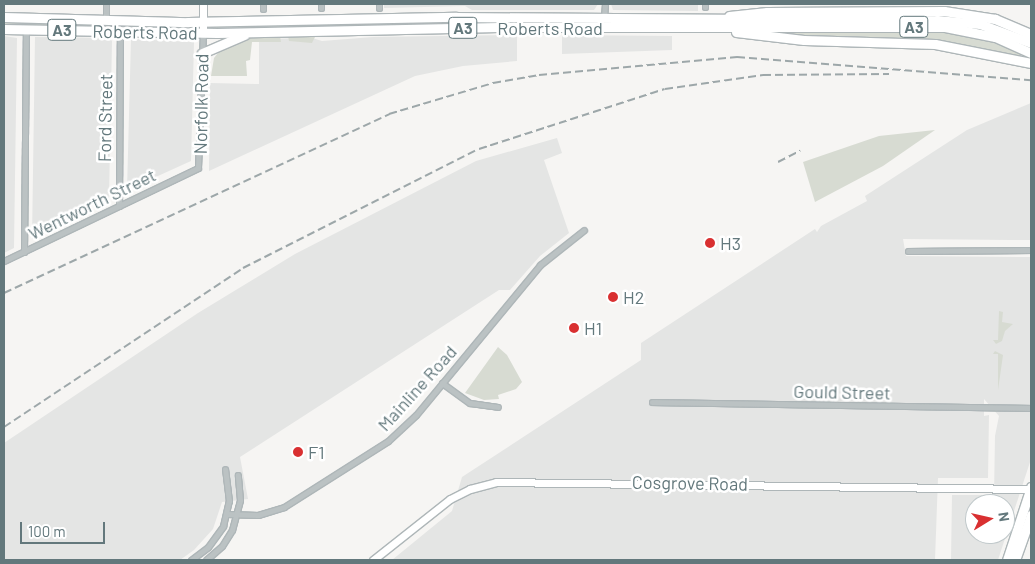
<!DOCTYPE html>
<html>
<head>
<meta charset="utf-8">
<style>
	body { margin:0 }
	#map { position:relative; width:1035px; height:564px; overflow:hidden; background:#f6f5f3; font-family:Barlow,sans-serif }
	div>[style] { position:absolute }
	.built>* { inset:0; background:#e4e5e4 }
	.green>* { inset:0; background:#d7dbd2; transform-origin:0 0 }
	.roads { filter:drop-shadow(1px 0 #aeb6b8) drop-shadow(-1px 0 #aeb6b8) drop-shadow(0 1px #aeb6b8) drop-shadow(0 -1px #aeb6b8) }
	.street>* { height:5px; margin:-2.5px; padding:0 2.5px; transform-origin:2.5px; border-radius:2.5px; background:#bbc2c3 }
	.secondary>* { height:7px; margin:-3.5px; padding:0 3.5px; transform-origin:3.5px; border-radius:3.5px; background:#fff }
	.highway>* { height:9px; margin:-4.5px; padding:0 4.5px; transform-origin:4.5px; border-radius:4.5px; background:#fff }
	.rail>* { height:2px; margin-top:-1px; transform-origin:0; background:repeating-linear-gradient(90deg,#9da7a9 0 8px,transparent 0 12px) }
	.dots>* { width:14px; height:14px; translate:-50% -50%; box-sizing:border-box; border:2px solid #fff; border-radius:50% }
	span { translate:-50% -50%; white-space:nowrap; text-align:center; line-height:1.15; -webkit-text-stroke:5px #fff; paint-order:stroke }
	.shield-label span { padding:1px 4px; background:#fff; border:1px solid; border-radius:4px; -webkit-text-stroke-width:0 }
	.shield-label { font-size:16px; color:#63787c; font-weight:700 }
	.street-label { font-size:18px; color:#63787c }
	.poi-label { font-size:18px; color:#63787c }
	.left { translate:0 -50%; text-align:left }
	.frame { position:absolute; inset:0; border:5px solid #63787c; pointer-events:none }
	.north { position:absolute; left:965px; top:494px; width:50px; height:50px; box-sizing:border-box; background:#fff; border:1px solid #c1c9cb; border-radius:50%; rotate:81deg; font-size:14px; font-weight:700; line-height:20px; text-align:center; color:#63787c }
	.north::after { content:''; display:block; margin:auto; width:18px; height:22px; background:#d93031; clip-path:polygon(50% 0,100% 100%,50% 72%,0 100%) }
	.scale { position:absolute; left:20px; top:522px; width:85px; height:22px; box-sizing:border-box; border:2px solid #63787c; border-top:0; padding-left:6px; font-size:15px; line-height:18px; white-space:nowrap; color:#63787c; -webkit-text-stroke:4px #fff; paint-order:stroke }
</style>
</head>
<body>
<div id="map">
	<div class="built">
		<i style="clip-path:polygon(384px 4px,598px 4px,594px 10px,472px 10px,465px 6px,384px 8px)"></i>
		<i style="clip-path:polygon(611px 4px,698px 4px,698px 11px,613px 10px)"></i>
		<i style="clip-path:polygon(517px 35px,517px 61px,463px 66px,415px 76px,209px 171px,210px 83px,259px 84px,259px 39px,312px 38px,322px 41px,373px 37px)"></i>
		<i style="clip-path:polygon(562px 35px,672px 36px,672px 50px,562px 54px)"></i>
		<i style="clip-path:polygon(4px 36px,17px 38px,14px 248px,4px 253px)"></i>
		<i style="clip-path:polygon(35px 37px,109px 38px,112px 41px,109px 198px,63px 219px,32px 239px)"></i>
		<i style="clip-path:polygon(131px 39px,194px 42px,191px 161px,127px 190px)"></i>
		<i style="clip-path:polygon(evenodd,1031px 103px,1031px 240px,903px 239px,906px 256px,1031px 257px,1031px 459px,998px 560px,951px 560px,952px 495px,994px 495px,995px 436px,999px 416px,984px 399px,984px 416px,989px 415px,988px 478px,938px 478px,935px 560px,392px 560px,452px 511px,462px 477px,641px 360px,641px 343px,815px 229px,817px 232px,821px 226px,867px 201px,865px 196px,967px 130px,1031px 103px,975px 504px,1005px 504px,1005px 534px,975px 534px,975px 504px)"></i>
		<i style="clip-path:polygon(557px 138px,562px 153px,544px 160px,569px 233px,540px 256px,510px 290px,499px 290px,240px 457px,248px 499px,222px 502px,213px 529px,194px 550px,180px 560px,4px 560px,4px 443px,198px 313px,295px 254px,476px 161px)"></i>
	</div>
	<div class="green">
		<i style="left:4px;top:21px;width:81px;height:4px;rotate:1deg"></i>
		<i style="clip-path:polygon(482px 21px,540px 23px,317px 27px,309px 24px)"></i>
		<i style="clip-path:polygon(762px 31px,956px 33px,984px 38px,1024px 54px,1013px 58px,940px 41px,820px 38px)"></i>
		<i style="clip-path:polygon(316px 35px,312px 43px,289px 41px,288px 36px)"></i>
		<i style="clip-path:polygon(280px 36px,281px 42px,252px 42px,250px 60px,246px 61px,247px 76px,211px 76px,214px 58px,221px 49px,246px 38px)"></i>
		<i style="clip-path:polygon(935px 130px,883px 166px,815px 202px,803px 162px,879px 136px)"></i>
		<i style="clip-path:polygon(999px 311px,1003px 312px,1002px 322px,1013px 324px,1005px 331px,1002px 341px,996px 344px,993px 340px,998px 340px)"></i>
		<i style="clip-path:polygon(498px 347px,507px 355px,522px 382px,516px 389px,498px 395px,499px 399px,484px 400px,465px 393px)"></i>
		<i style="clip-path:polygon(995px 351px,1003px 355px,998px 390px,998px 354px,993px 354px)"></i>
	</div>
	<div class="roads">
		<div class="street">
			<i style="left:705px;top:7px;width:3px;rotate:-90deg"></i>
			<i style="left:321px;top:8px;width:4px;rotate:-90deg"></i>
			<i style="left:379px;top:8px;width:4px;rotate:-90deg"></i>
			<i style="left:263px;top:9px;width:5px;rotate:-90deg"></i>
			<i style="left:604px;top:18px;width:14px;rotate:-86deg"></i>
			<i style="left:106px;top:19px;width:15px;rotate:-90deg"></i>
			<i style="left:119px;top:206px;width:174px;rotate:-89.7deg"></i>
			<i style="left:908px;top:251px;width:123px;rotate:-0.5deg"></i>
			<i style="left:24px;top:252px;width:222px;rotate:-89.5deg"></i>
			<i style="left:4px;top:261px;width:215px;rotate:-25.6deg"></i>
			<i style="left:198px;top:168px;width:135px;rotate:-87.9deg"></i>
			<i style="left:442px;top:383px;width:34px;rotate:36deg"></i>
			<i style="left:470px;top:403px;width:28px;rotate:8deg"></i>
			<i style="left:652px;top:402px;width:379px;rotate:0.9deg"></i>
			<i style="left:227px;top:514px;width:31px;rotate:2deg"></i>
			<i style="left:258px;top:515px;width:27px;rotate:-17deg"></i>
			<i style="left:284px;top:507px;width:123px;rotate:-32.4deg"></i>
			<i style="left:388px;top:441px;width:38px;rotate:-43deg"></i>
			<i style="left:416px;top:415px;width:195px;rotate:-50.4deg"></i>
			<i style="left:540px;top:265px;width:56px;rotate:-38.5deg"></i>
			<i style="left:191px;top:560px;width:21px;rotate:-37deg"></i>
			<i style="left:208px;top:547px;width:26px;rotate:-54deg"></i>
			<i style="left:223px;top:526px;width:26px;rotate:-77deg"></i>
			<i style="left:229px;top:501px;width:32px;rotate:-97deg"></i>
			<i style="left:206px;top:560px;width:21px;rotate:-41deg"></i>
			<i style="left:222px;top:546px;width:19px;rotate:-58deg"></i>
			<i style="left:232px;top:530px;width:31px;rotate:-75deg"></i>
			<i style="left:240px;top:500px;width:25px;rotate:-95deg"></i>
		</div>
		<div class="secondary">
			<i style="left:203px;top:33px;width:29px;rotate:-90deg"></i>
			<i style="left:373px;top:560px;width:98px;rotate:-38.4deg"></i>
			<i style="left:450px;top:499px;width:22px;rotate:-27deg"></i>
			<i style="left:470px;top:489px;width:27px;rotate:-15deg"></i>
			<i style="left:496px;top:482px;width:535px;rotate:0.75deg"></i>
		</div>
		<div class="highway">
			<i style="left:729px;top:16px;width:38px;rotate:-6deg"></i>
			<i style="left:767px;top:12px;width:177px;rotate:-0.3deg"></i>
			<i style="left:944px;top:11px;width:52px;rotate:8.9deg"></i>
			<i style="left:995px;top:19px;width:39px;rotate:23deg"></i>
			<i style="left:4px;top:17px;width:184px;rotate:1.6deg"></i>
			<i style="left:188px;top:22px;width:268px;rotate:-1.1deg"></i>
			<i style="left:456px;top:17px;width:481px;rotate:0.4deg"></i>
			<i style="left:937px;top:20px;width:43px;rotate:5.3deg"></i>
			<i style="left:980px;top:24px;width:54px;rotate:20.4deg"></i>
			<i style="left:4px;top:29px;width:213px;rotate:1.1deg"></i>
			<i style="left:217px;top:33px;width:297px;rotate:-1.2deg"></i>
			<i style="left:514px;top:27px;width:431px"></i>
			<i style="left:945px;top:27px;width:51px;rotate:11.3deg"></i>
			<i style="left:995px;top:37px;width:39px;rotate:24deg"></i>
			<i style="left:736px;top:32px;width:68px;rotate:6.7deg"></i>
			<i style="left:804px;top:40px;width:131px;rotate:1.7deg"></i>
			<i style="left:935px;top:44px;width:98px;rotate:11.2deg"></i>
			<i style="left:202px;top:53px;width:46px;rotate:-23.2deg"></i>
			<i style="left:1007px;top:560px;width:77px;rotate:-71.8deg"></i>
			<i style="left:1015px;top:560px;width:48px;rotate:-70.4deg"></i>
		</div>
	</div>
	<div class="rail">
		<i style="left:778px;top:162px;width:25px;rotate:-27deg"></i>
		<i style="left:4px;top:293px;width:425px;rotate:-24.9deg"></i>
		<i style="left:389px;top:114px;width:109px;rotate:-16.6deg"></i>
		<i style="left:493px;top:83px;width:47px;rotate:-9.9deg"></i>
		<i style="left:539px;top:75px;width:199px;rotate:-5.2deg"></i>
		<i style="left:737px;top:57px;width:295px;rotate:4.5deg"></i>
		<i style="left:4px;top:427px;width:287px;rotate:-33.6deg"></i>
		<i style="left:243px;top:268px;width:264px;rotate:-26.8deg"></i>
		<i style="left:479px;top:149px;width:195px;rotate:-17.9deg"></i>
		<i style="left:665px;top:89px;width:99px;rotate:-8.1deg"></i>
		<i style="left:763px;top:75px;width:126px;rotate:-0.5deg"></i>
	</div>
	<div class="dots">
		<i style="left:710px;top:243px;background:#d93031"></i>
		<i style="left:613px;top:297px;background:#d93031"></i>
		<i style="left:574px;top:328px;background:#d93031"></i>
		<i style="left:298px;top:452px;background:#d93031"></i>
	</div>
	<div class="shield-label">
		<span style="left:914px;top:27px">A3</span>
		<span style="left:463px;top:28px">A3</span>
		<span style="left:62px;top:30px">A3</span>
	</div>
	<div class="street-label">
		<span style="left:550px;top:28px">Roberts Road</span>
		<span style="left:145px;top:32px;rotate:1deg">Roberts Road</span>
		<span style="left:201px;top:104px;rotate:-89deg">Norfolk Road</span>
		<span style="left:105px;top:118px;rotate:-89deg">Ford Street</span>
		<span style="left:92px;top:204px;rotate:-26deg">Wentworth Street</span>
		<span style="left:417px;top:388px;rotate:-48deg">Mainline Road</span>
		<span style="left:842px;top:392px;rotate:1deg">Gould Street</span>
		<span style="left:690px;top:483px;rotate:1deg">Cosgrove Road</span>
	</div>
	<div class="poi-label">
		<span class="left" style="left:720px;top:243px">H3</span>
		<span class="left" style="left:623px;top:297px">H2</span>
		<span class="left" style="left:584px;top:328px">H1</span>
		<span class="left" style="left:308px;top:452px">F1</span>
	</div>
	<div class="frame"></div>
	<div class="north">N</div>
	<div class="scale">100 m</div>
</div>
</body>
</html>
